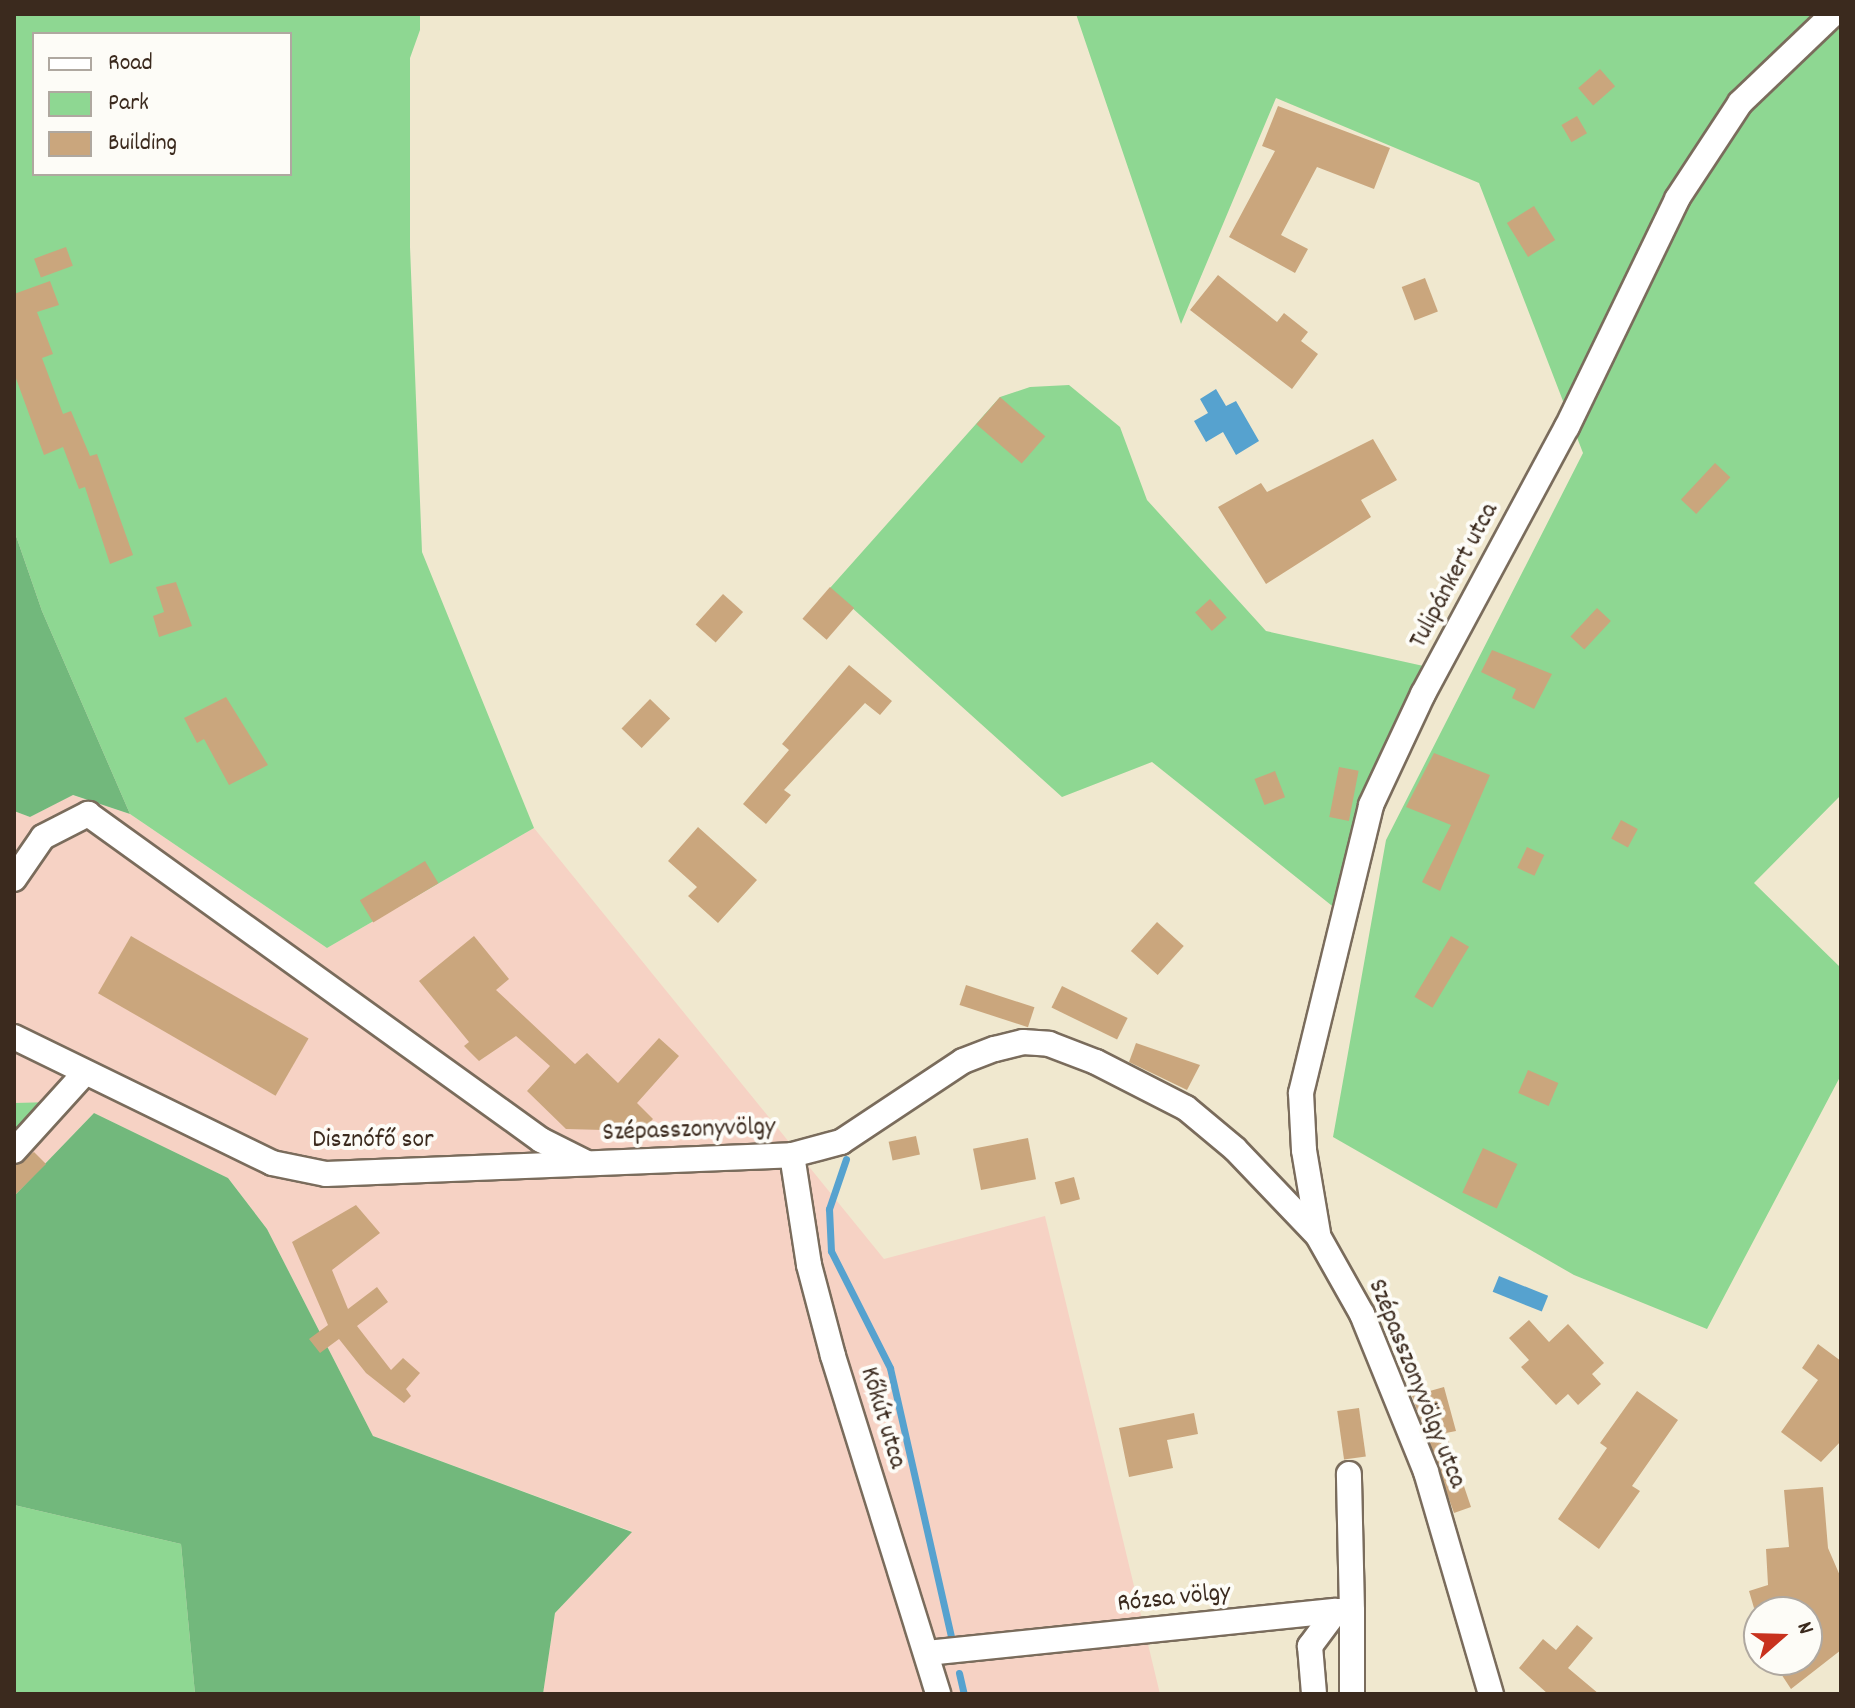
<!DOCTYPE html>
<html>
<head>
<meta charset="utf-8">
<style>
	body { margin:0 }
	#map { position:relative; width:1855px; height:1708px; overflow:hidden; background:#f0e8cf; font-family:Dekko,sans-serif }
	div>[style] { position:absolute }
	.built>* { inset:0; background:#f6d2c4 }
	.green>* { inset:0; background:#8ed792 }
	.forest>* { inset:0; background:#72b87c }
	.water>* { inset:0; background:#56a2cf; transform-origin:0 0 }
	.stream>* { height:7px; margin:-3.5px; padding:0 3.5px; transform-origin:3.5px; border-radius:3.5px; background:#56a2cf }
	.building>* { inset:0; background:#caa67d; transform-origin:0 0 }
	.roads { filter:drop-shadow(2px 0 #7a6c5c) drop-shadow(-2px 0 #7a6c5c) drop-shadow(0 2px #7a6c5c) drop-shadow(0 -2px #7a6c5c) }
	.minor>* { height:24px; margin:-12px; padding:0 12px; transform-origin:12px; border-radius:12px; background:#fff }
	span { translate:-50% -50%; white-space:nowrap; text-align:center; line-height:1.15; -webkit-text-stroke:8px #fdfcf7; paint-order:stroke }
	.street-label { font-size:26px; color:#3b2a1e }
	.frame { position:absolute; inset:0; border:16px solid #3b2a1e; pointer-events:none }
	.legend { position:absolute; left:32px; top:32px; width:260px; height:144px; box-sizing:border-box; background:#fdfcf7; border:2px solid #afa8a0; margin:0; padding:10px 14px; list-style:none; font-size:24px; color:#3b2a1e }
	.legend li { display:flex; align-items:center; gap:16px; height:40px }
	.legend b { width:40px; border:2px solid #afa8a0 }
	.north { position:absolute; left:1743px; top:1596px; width:80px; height:80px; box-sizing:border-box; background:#fdfcf7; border:2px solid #afa8a0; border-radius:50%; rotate:70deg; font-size:22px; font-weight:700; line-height:32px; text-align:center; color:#3b2a1e }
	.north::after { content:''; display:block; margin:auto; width:28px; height:36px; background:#c8321e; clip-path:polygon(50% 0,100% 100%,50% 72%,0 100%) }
</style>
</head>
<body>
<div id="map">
	<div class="built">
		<i style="clip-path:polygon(72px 795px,130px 814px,327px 948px,534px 828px,884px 1259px,1045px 1216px,1160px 1694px,543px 1694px,555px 1613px,631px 1531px,373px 1436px,267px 1229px,228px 1178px,94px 1113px,14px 1196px,14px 811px,30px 817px)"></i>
	</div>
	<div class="green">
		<i style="clip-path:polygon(evenodd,14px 14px,420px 14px,420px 30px,410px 58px,410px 247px,422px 552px,534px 828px,327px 948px,130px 814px,42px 611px,14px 530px,14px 14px,34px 34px,290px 34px,290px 174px,34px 174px,34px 34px)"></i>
		<i style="clip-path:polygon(1076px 14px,1841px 14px,1841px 795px,1754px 883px,1841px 968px,1841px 1075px,1707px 1329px,1574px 1275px,1333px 1137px,1386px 840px,1583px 453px,1479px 183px,1276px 98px,1181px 324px)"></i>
		<i style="clip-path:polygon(1069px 385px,1120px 427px,1147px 500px,1266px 631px,1437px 669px,1341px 913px,1152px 762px,1062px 797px,830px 588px,1000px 397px,1030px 387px)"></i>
		<i style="clip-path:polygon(54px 1102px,14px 1151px,14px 1103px)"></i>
		<i style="clip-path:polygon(14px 1505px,181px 1544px,195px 1694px,14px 1694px)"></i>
	</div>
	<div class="forest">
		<i style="clip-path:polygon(14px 530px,42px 611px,130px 814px,73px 795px,30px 817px,14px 811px)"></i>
		<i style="clip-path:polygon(94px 1113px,228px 1178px,267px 1229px,373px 1436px,632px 1532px,555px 1613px,543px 1694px,195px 1694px,181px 1544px,14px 1505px,14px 1196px)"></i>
	</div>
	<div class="water">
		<i style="clip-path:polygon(1216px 389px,1226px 406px,1236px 401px,1259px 441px,1236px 455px,1223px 432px,1206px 442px,1194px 421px,1208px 413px,1200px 399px)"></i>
		<i style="left:1499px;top:1276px;width:53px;height:17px;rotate:22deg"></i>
	</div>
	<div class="stream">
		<i style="left:846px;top:1159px;width:53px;rotate:108.8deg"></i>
		<i style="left:829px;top:1209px;width:42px;rotate:87.3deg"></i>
		<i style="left:831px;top:1251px;width:131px;rotate:63.2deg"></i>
		<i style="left:890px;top:1368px;width:281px;rotate:77.2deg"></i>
		<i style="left:959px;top:1673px;width:22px;rotate:77deg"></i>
	</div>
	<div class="building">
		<i style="left:1600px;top:69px;width:23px;height:29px;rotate:49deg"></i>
		<i style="clip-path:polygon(1278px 106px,1390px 148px,1374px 189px,1317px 167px,1281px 235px,1308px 249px,1295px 273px,1229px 237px,1275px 151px,1262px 146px)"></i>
		<i style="left:1577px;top:116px;width:20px;height:18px;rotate:60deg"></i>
		<i style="left:1534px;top:206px;width:40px;height:32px;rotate:58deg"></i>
		<i style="left:66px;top:247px;width:20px;height:34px;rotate:70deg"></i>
		<i style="clip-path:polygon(1218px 275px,1277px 322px,1284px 313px,1308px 332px,1301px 341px,1318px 354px,1292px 389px,1190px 310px)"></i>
		<i style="left:1425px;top:278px;width:36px;height:25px;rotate:69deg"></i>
		<i style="clip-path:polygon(50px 281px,59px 305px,37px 312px,53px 354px,42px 358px,63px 414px,71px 411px,90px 456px,97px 454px,133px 555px,110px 564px,85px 487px,79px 489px,63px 447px,44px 455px,14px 373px,14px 294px)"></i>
		<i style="left:1000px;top:397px;width:60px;height:36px;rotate:41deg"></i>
		<i style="clip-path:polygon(1373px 439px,1397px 480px,1361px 500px,1371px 517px,1266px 584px,1218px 507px,1261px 483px,1267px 492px)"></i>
		<i style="left:1715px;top:463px;width:21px;height:50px;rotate:43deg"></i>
		<i style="clip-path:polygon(176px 582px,192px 626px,159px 637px,153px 616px,164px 612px,156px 587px)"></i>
		<i style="left:830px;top:587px;width:32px;height:42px;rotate:41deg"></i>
		<i style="left:723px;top:594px;width:27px;height:41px;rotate:42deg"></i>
		<i style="left:1210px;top:599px;width:25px;height:20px;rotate:48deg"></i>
		<i style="left:1597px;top:608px;width:19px;height:39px;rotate:43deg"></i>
		<i style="clip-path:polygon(1492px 650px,1552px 674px,1534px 709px,1512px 698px,1516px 689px,1481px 672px)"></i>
		<i style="clip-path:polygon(849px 665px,892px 701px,880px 715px,865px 703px,784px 790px,791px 795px,766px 824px,743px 804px,789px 750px,782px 744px)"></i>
		<i style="clip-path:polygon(226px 697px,268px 765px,229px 785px,204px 739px,197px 743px,184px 718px)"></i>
		<i style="left:650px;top:699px;width:28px;height:41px;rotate:44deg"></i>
		<i style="clip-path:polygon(1434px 753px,1490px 775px,1440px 891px,1422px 882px,1451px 825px,1406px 807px)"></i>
		<i style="left:1339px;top:767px;width:20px;height:51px;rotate:11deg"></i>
		<i style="left:1275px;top:771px;width:28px;height:22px;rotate:69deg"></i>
		<i style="left:1621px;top:820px;width:19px;height:21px;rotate:28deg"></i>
		<i style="clip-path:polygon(698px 827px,757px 880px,718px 923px,688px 896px,697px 887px,668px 861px)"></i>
		<i style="left:1527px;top:847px;width:19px;height:23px;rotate:25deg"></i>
		<i style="left:425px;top:861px;width:26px;height:76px;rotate:59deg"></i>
		<i style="left:1157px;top:922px;width:36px;height:39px;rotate:42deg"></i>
		<i style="left:131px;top:936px;width:205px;height:66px;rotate:30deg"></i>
		<i style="clip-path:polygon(474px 936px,509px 979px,496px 990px,575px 1064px,587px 1053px,618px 1083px,659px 1038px,679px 1056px,637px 1103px,653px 1119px,641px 1131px,566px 1129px,527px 1091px,550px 1066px,516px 1036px,479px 1061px,464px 1046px,469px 1042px,419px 981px)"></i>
		<i style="left:1451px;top:936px;width:21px;height:71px;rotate:31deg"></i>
		<i style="left:966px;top:985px;width:72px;height:21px;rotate:18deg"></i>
		<i style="left:1062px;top:986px;width:73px;height:24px;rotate:26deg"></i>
		<i style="clip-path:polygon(1136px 1043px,1200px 1065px,1187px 1090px,1129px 1062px)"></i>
		<i style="left:1528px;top:1070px;width:33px;height:25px;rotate:23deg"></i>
		<i style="left:916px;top:1136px;width:19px;height:28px;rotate:78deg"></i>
		<i style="left:1028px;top:1138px;width:42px;height:56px;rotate:79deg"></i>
		<i style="left:1483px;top:1148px;width:38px;height:49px;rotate:25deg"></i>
		<i style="clip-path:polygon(34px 1152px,46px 1164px,14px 1196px,14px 1166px)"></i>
		<i style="left:1074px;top:1177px;width:23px;height:20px;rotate:75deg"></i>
		<i style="clip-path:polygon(356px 1205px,380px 1233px,332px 1270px,348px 1309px,377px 1287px,388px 1302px,357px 1326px,391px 1370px,403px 1358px,420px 1373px,406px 1389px,411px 1396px,404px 1403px,366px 1373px,339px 1339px,320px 1353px,309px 1339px,328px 1325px,292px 1242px)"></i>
		<i style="clip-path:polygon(1529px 1320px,1549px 1342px,1568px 1324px,1604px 1363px,1592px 1374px,1601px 1384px,1578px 1405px,1568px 1394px,1556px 1405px,1521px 1367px,1529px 1360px,1509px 1338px)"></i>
		<i style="clip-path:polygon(1818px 1344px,1841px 1361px,1841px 1441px,1821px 1462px,1781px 1432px,1818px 1380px,1802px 1368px)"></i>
		<i style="clip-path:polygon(1444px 1387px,1456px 1431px,1446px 1433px,1471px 1507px,1454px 1513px,1412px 1396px)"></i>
		<i style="clip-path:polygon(1637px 1391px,1678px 1420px,1632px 1486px,1640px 1491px,1599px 1549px,1558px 1519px,1607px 1448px,1600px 1443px)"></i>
		<i style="left:1359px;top:1408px;width:49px;height:22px;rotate:82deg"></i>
		<i style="clip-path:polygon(1194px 1413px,1198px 1434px,1167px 1440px,1173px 1468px,1129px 1477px,1119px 1428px)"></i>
		<i style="clip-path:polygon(1823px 1487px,1828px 1548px,1841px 1578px,1841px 1650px,1791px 1689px,1772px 1660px,1807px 1660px,1807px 1612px,1793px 1612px,1792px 1598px,1754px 1608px,1749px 1591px,1768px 1585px,1766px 1549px,1789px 1547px,1784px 1490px)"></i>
		<i style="clip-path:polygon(1577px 1625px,1593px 1638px,1568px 1668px,1599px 1694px,1548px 1694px,1519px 1668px,1543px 1639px,1556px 1650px)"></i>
	</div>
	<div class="roads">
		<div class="minor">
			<i style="left:14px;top:879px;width:51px;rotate:-55.4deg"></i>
			<i style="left:43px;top:837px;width:51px;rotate:-27.1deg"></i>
			<i style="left:88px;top:814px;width:558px;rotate:35.74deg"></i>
			<i style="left:541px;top:1140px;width:49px;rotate:26.6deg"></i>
			<i style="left:14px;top:1037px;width:287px;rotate:26deg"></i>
			<i style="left:272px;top:1163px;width:55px;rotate:11.5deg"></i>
			<i style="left:326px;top:1174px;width:466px;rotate:-2.3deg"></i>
			<i style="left:792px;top:1155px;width:51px;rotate:-14.9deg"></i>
			<i style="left:841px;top:1142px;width:146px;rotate:-33.6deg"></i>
			<i style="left:963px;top:1061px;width:34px;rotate:-21deg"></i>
			<i style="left:995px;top:1049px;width:29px;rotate:-14deg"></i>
			<i style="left:1023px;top:1042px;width:26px;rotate:4deg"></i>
			<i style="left:1049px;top:1044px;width:50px;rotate:21deg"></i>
			<i style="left:1096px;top:1062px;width:101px;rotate:27.1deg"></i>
			<i style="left:1186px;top:1108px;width:64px;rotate:39.9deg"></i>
			<i style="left:1235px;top:1149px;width:120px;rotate:46.3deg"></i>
			<i style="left:1318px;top:1236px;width:90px;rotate:60.6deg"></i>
			<i style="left:1362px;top:1314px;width:170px;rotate:67.9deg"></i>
			<i style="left:1426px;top:1472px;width:231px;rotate:73.7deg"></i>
			<i style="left:14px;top:1151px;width:103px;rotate:-47.8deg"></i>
			<i style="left:792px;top:1155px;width:111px;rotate:81.2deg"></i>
			<i style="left:809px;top:1265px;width:94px;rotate:75.2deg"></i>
			<i style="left:833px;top:1356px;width:354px;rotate:72.7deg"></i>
			<i style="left:1318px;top:1233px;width:84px;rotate:-99.6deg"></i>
			<i style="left:1304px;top:1150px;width:57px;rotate:-93deg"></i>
			<i style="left:1301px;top:1093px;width:296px;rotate:-76.3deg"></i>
			<i style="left:1371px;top:805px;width:123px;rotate:-64.9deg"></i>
			<i style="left:1423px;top:694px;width:303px;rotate:-61.7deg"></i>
			<i style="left:1567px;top:427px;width:253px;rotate:-64.2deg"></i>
			<i style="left:1677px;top:199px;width:115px;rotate:-56.7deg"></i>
			<i style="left:1740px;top:103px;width:129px;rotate:-43.7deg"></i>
			<i style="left:1336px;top:1611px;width:16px"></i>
			<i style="left:1352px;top:1611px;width:137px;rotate:-91.3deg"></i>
			<i style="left:927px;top:1653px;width:411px;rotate:-5.9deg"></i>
			<i style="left:1336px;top:1611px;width:44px;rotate:126.6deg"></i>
			<i style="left:1310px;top:1646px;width:48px;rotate:85.2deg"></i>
			<i style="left:1352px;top:1694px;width:83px;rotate:-90deg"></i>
		</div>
	</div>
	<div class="street-label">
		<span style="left:1455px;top:576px;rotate:-62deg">Tulipánkert utca</span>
		<span style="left:689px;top:1131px;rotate:-2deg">Szépasszonyvölgy</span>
		<span style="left:373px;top:1141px">Disznófő sor</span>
		<span style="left:1416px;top:1384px;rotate:68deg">Szépasszonyvölgy utca</span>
		<span style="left:882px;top:1418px;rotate:73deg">Kőkút utca</span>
		<span style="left:1174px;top:1599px;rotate:-6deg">Rózsa völgy</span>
	</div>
	<div class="frame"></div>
	<ul class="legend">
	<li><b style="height:10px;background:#fff"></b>Road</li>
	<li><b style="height:22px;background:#8ed792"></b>Park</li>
	<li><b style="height:22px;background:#caa67d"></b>Building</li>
	</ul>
	<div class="north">N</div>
</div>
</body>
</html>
